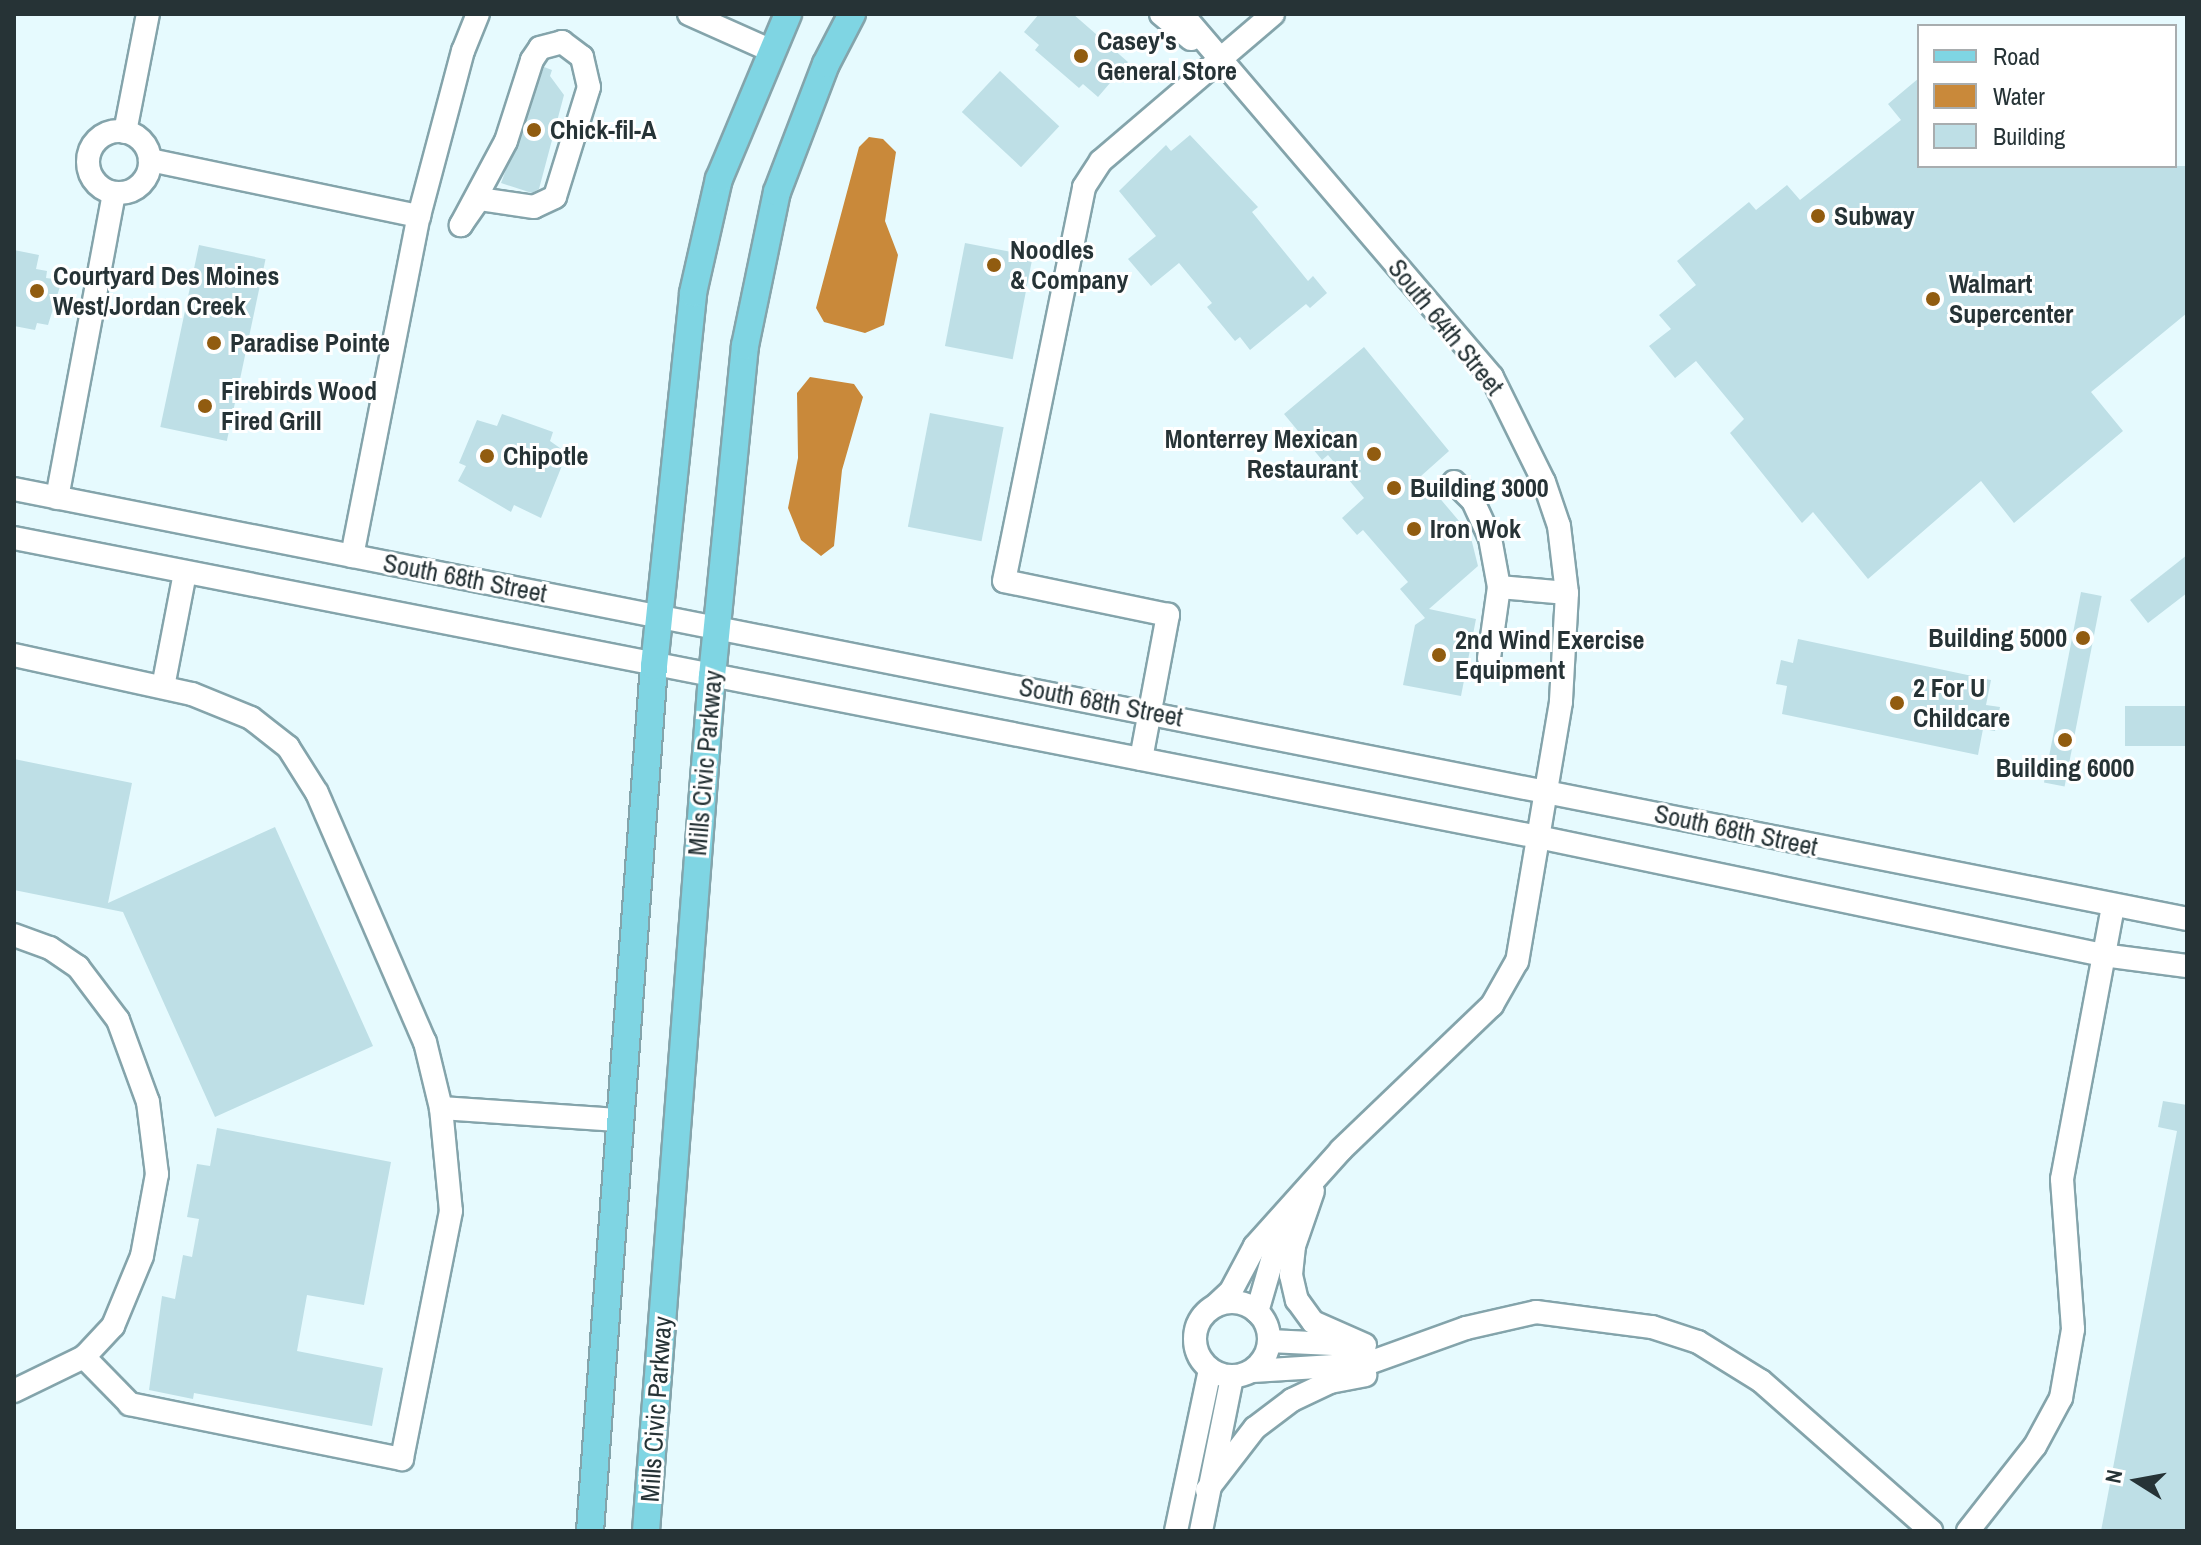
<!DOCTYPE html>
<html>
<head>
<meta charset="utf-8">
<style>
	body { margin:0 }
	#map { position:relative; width:2201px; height:1545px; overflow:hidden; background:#e6fafe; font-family:"Archivo Narrow",sans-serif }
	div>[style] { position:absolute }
	.water>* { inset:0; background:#c9893a }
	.building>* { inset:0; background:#bedfe6; transform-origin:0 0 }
	.roads { filter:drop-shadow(2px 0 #84a4ab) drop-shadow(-2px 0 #84a4ab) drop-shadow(0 2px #84a4ab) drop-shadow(0 -2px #84a4ab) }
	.minor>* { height:22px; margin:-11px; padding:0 11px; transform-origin:11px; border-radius:11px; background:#fff }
	.minor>.ring { margin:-11px; padding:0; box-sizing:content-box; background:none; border:22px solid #fff; border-radius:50% }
	.major>* { height:26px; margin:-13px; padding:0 13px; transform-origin:13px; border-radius:13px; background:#7fd5e3 }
	.dots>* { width:22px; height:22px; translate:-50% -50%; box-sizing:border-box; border:4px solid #fff; border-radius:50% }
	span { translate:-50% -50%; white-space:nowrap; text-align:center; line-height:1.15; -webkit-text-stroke:6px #fff; paint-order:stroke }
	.poi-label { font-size:26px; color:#263336; font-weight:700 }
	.left { translate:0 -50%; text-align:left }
	.right { translate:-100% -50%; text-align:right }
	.street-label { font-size:26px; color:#263336 }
	.frame { position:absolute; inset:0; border:16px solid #263336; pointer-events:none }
	.legend { position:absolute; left:1917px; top:24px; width:260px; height:144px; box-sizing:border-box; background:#fff; border:2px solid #a8adaf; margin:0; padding:10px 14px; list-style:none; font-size:24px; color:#263336 }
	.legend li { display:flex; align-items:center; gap:16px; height:40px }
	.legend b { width:40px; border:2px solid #a8adaf }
	.north { position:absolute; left:2097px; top:1441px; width:80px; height:80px; -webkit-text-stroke:6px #fff; paint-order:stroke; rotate:281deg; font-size:22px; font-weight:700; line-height:32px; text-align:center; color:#263336 }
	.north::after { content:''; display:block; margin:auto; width:28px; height:36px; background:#263336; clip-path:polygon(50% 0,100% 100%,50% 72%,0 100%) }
</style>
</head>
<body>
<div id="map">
	<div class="water">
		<i style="clip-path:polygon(869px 137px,883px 139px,896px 152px,885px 221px,898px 255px,884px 325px,865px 333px,824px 322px,816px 308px,859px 147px)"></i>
		<i style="clip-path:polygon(810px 377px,854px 384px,863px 397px,842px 470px,834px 546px,821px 556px,801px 540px,788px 508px,798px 458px,797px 393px)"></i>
	</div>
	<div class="building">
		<i style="clip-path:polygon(1039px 14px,1073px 14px,1128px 62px,1098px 97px,1083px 84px,1079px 88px,1035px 50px,1039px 45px,1024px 32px)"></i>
		<i style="clip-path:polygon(544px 67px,552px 70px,550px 76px,564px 95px,539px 189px,532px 193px,501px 183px)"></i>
		<i style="left:1000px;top:71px;width:81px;height:56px;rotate:43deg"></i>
		<i style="clip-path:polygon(1919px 78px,1919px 166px,2187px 166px,2187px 313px,2091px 392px,2123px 431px,2014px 523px,1981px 481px,1868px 579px,1813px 512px,1802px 523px,1730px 433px,1744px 419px,1696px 361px,1675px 378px,1649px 346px,1671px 329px,1659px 315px,1696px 285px,1677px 261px,1749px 202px,1756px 210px,1787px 185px,1800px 200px,1901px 120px,1888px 104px)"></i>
		<i style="clip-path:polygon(1190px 135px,1258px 207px,1252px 212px,1308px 281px,1313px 276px,1327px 293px,1310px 308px,1306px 304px,1250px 350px,1240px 337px,1235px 341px,1207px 307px,1212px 303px,1179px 263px,1151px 286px,1128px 259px,1156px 236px,1119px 191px,1166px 145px,1171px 151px)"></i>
		<i style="left:965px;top:243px;width:69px;height:105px;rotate:11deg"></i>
		<i style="left:199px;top:245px;width:68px;height:186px;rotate:12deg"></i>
		<i style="clip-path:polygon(14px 250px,39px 255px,36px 269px,47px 271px,46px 278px,62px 280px,48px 325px,37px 323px,35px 330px,14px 326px)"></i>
		<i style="clip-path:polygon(1364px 347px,1449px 451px,1421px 476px,1470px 534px,1478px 566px,1429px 609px,1476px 619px,1461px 696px,1403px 685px,1415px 625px,1425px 618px,1400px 589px,1408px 582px,1363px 530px,1357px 535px,1342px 518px,1364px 498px,1328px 455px,1322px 460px,1284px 414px)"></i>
		<i style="left:930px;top:413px;width:75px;height:116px;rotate:11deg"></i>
		<i style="clip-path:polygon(502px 414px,553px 432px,550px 441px,567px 453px,541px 518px,514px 505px,511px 512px,458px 481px,466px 466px,459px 463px,477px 420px,497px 426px)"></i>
		<i style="clip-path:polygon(2187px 555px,2187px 593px,2148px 623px,2130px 600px)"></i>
		<i style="left:2081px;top:592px;width:21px;height:194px;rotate:11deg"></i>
		<i style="clip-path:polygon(1798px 639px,1991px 680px,1986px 705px,2000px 707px,1995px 731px,1983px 729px,1978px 755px,1782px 714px,1787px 686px,1776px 684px,1781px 660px,1793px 663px)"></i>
		<i style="left:2187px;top:706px;width:40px;height:62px;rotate:90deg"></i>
		<i style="clip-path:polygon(14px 759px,132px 783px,108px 903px,275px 827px,373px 1046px,215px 1117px,123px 912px,14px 890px)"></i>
		<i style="clip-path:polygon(2163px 1101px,2187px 1105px,2187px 1531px,2101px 1531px,2177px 1131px,2158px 1127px)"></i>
		<i style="clip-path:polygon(217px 1128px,391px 1162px,364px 1305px,307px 1295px,297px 1351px,383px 1368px,372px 1426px,194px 1393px,193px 1399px,149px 1390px,162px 1296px,175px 1299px,183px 1255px,192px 1257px,199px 1219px,187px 1217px,197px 1164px,210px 1166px)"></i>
	</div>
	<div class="roads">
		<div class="minor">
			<i style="left:689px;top:14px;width:89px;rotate:24deg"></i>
			<i style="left:1161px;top:14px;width:39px;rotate:40deg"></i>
			<i style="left:1182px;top:14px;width:477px;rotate:49.5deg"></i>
			<i style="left:1492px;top:377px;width:117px;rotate:63.7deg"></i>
			<i style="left:1544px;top:482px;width:46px;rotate:71.2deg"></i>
			<i style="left:1559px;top:526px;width:67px;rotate:83.2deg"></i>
			<i style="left:1567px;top:593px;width:109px;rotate:93.2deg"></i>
			<i style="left:1561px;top:702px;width:263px;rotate:99.6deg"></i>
			<i style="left:1517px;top:961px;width:51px;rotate:119.6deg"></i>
			<i style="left:1492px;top:1005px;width:209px;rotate:136.2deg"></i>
			<i style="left:1341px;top:1150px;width:129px;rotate:131.9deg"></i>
			<i style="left:1255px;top:1246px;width:51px;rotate:118.1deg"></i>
			<i style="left:1231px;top:1291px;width:22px;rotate:137deg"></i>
			<i style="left:562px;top:42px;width:25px;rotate:37deg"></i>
			<i style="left:582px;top:57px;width:31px;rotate:77deg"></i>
			<i style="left:589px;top:87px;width:115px;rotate:107.2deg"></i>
			<i style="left:555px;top:197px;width:23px;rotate:155deg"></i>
			<i style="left:534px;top:207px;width:56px;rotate:-171.7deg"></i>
			<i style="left:479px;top:199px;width:32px;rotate:125deg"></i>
			<i style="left:461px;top:225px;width:95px;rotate:-61.8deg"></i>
			<i style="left:506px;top:141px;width:85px;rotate:-72.2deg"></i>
			<i style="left:532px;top:60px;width:14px;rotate:-56deg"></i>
			<i style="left:540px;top:48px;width:23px;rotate:-15deg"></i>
			<i class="ring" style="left:88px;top:131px;width:40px;height:40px"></i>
			<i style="left:125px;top:132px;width:120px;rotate:-79deg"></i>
			<i style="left:150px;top:160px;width:275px;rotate:11.8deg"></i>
			<i style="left:1454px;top:482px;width:27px;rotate:45deg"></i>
			<i style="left:1473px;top:501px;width:41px;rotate:65.3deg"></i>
			<i style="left:1490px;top:538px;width:50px;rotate:79.6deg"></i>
			<i style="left:1499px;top:587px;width:68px;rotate:5deg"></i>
			<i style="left:14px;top:489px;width:2215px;rotate:11.19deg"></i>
			<i style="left:57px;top:498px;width:310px;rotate:-79.4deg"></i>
			<i style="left:14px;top:538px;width:1553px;rotate:11.1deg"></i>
			<i style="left:1538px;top:837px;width:577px;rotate:11.8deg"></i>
			<i style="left:2103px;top:955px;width:85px;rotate:7.5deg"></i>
			<i style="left:352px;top:556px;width:347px;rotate:-78.9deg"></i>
			<i style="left:419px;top:216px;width:171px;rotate:-75.1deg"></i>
			<i style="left:463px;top:51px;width:40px;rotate:-68deg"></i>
			<i style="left:14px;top:655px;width:182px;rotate:12.4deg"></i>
			<i style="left:192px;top:694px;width:64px;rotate:22.1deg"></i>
			<i style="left:251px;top:718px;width:47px;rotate:38.1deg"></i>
			<i style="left:288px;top:747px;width:54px;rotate:57.8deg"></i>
			<i style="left:317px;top:793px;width:271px;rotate:66.6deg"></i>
			<i style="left:425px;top:1042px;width:68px;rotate:76.4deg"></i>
			<i style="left:441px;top:1108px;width:103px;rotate:84.5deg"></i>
			<i style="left:451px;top:1211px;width:253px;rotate:101.2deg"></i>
			<i style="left:402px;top:1459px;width:278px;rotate:-168.6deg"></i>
			<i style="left:130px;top:1404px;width:66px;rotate:-134.4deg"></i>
			<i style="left:1489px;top:658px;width:72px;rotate:-82deg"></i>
			<i style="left:163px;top:687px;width:116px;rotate:-79.1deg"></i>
			<i style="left:1141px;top:759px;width:147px;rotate:-79.4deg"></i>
			<i style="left:1168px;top:615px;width:167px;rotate:-168.3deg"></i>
			<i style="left:1004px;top:581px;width:402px;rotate:-78.5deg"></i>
			<i style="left:1084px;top:187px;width:31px;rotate:-57deg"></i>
			<i style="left:1101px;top:161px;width:226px;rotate:-40.5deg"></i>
			<i style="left:14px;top:935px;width:38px;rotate:20deg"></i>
			<i style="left:50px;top:948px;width:34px;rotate:34deg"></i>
			<i style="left:78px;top:967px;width:66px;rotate:53deg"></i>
			<i style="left:118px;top:1020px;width:87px;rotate:69.9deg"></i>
			<i style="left:148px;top:1102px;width:73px;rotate:82.9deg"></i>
			<i style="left:157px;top:1174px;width:83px;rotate:100.4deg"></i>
			<i style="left:142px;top:1256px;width:76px;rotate:112.5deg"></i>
			<i style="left:113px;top:1326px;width:42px;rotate:133.1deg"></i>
			<i style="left:84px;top:1357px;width:78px;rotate:154.1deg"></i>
			<i style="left:441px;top:1108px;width:177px;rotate:3.9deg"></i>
			<i style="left:1313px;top:1191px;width:58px;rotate:109.1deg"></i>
			<i style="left:1294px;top:1246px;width:29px;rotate:96deg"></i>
			<i style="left:1291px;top:1275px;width:26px;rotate:77deg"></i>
			<i style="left:1297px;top:1300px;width:27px;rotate:54deg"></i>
			<i style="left:1313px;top:1322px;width:57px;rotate:23.9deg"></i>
			<i class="ring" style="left:1195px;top:1302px;width:52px;height:52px"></i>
			<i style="left:1257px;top:1312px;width:57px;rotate:-73.8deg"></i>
			<i style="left:1273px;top:1257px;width:41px;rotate:-62.2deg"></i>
			<i style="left:1269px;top:1341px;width:85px;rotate:2.7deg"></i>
			<i style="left:1253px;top:1371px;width:113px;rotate:-3.5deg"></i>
			<i style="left:1366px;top:1364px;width:106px;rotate:-19.8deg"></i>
			<i style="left:1466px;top:1328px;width:72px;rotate:-12.9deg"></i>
			<i style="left:1536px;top:1312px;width:117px;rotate:7.4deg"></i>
			<i style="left:1652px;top:1327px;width:48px;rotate:18.1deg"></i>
			<i style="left:1698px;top:1342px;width:74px;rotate:31.8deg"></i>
			<i style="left:1761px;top:1381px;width:227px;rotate:41.4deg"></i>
			<i style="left:1207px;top:1490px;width:78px;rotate:-52.3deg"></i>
			<i style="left:1255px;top:1428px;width:46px;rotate:-37.1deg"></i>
			<i style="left:1292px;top:1400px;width:42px;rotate:-25.3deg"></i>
			<i style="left:1330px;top:1382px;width:36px;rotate:-11deg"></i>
			<i style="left:1176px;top:1531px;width:165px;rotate:-78.1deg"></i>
			<i style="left:1201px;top:1531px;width:157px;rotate:-78.6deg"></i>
			<i style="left:1968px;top:1531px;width:108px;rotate:-51.8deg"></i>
			<i style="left:2035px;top:1446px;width:55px;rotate:-61.6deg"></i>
			<i style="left:2061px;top:1398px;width:70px;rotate:-80.1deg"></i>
			<i style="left:2073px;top:1329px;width:150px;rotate:-94.2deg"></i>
			<i style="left:2062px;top:1179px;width:278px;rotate:-79.4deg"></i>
		</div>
		<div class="major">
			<i style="left:590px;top:1531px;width:867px;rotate:-85.77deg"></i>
			<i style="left:654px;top:666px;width:375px;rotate:-84deg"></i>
			<i style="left:693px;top:293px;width:117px;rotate:-77.2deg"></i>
			<i style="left:719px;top:179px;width:179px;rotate:-67.3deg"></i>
			<i style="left:646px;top:1531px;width:858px;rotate:-85.59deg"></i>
			<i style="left:712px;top:676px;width:332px;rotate:-84.3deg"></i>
			<i style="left:745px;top:346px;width:157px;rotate:-78.3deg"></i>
			<i style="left:777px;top:192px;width:137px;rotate:-69.1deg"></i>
			<i style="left:826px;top:64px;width:56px;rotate:-62.5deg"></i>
		</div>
	</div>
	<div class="dots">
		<i style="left:1081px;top:56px;background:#915c10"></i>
		<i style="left:534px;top:130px;background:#915c10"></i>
		<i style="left:1818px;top:216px;background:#915c10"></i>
		<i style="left:994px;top:265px;background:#915c10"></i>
		<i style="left:37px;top:291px;background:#915c10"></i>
		<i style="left:1933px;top:299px;background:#915c10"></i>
		<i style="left:214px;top:343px;background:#915c10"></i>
		<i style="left:205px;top:406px;background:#915c10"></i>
		<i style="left:1374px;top:454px;background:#915c10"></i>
		<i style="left:487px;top:456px;background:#915c10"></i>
		<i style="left:1394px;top:488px;background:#915c10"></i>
		<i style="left:1414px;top:529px;background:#915c10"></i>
		<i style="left:2083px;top:638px;background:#915c10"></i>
		<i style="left:1439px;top:655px;background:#915c10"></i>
		<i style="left:1897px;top:703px;background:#915c10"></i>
		<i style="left:2065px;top:740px;background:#915c10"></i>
	</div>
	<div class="poi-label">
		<span class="left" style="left:1097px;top:56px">Casey's<br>General Store</span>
		<span class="left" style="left:550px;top:130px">Chick-fil-A</span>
		<span class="left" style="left:1834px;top:216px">Subway</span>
		<span class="left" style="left:1010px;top:265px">Noodles<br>&amp; Company</span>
		<span class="left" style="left:53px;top:291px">Courtyard Des Moines<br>West/Jordan Creek</span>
		<span class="left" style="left:1949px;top:299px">Walmart<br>Supercenter</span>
		<span class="left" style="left:230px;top:343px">Paradise Pointe</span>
		<span class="left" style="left:221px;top:406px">Firebirds Wood<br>Fired Grill</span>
		<span class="right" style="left:1358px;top:454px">Monterrey Mexican<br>Restaurant</span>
		<span class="left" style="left:503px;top:456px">Chipotle</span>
		<span class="left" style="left:1410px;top:488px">Building 3000</span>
		<span class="left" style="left:1430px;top:529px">Iron Wok</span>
		<span class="right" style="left:2067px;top:638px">Building 5000</span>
		<span class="left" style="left:1455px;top:655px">2nd Wind Exercise<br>Equipment</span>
		<span class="left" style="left:1913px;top:703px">2 For U<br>Childcare</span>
		<span style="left:2065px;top:768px">Building 6000</span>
	</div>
	<div class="street-label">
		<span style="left:1446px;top:327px;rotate:51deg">South 64th Street</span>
		<span style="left:465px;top:578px;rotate:11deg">South 68th Street</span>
		<span style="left:1101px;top:702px;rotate:11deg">South 68th Street</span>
		<span style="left:705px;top:763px;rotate:-85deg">Mills Civic Parkway</span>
		<span style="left:1736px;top:830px;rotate:12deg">South 68th Street</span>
		<span style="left:656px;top:1409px;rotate:-86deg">Mills Civic Parkway</span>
	</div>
	<div class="frame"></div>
	<ul class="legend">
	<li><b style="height:10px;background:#7fd5e3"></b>Road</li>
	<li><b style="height:22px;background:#c9893a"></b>Water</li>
	<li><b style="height:22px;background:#bedfe6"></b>Building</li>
	</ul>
	<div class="north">N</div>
</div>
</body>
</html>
